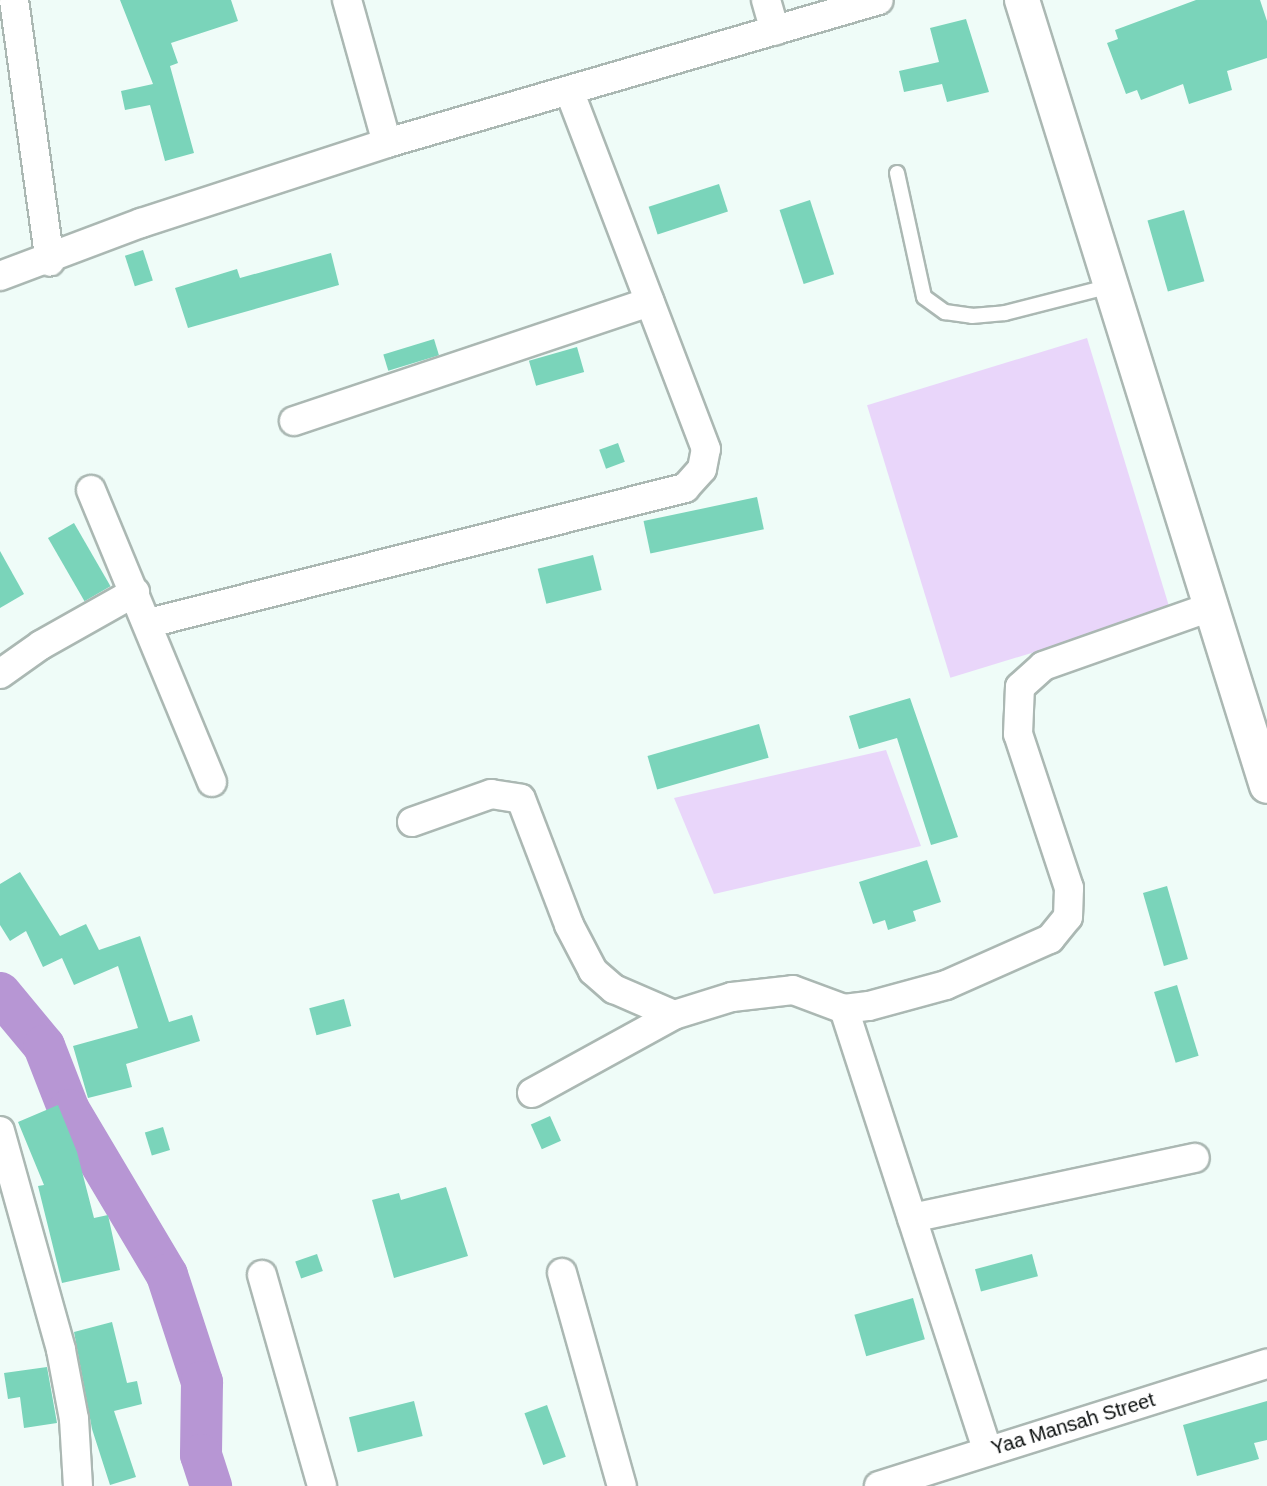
<!DOCTYPE html>
<html>
<head>
<meta charset="utf-8">
<style>
	body { margin:0 }
	#map { position:relative; width:1267px; height:1486px; overflow:hidden; background:#effcf8; font-family:Helvetica,sans-serif }
	div>[style] { position:absolute }
	.green>* { inset:0; background:#e9d6fa; transform-origin:0 0 }
	.river>* { height:42px; margin:-21px; padding:0 21px; transform-origin:21px; border-radius:21px; background:#b796d4 }
	.building>* { inset:0; background:#7ad4ba; transform-origin:0 0 }
	.roads { filter:drop-shadow(2px 0 #abb8b3) drop-shadow(-2px 0 #abb8b3) drop-shadow(0 2px #abb8b3) drop-shadow(0 -2px #abb8b3) }
	.service>* { height:14px; margin:-7px; padding:0 7px; transform-origin:7px; border-radius:7px; background:#fff }
	.minor>* { height:28px; margin:-14px; padding:0 14px; transform-origin:14px; border-radius:14px; background:#fff }
	.tertiary>* { height:34px; margin:-17px; padding:0 17px; transform-origin:17px; border-radius:17px; background:#fff }
	span { translate:-50% -50%; white-space:nowrap; text-align:center; line-height:1.15; -webkit-text-stroke:6px #fff; paint-order:stroke }
	.street-label { font-size:20px; color:#090d0c }
</style>
</head>
<body>
<div id="map">
	<div class="green">
		<i style="left:1087px;top:338px;width:285px;height:230px;rotate:73deg"></i>
		<i style="clip-path:polygon(886px 750px,921px 846px,714px 894px,674px 798px)"></i>
	</div>
	<div class="river">
		<i style="left:0;top:993px;width:69px;rotate:50.3deg"></i>
		<i style="left:44px;top:1046px;width:69px;rotate:68.7deg"></i>
		<i style="left:69px;top:1110px;width:192px;rotate:59.3deg"></i>
		<i style="left:167px;top:1275px;width:113px;rotate:71.9deg"></i>
		<i style="left:202px;top:1382px;width:73px;rotate:90.8deg"></i>
		<i style="left:201px;top:1455px;width:33px;rotate:72deg"></i>
	</div>
	<div class="building">
		<i style="clip-path:polygon(120px 0,231px 0,238px 21px,171px 43px,178px 63px,170px 66px,194px 153px,165px 161px,150px 105px,125px 110px,121px 91px,153px 84px)"></i>
		<i style="clip-path:polygon(1196px 0,1260px 0,1267px 21px,1267px 58px,1227px 71px,1232px 90px,1189px 104px,1183px 84px,1141px 100px,1137px 90px,1126px 94px,1107px 43px,1118px 39px,1115px 30px)"></i>
		<i style="clip-path:polygon(966px 19px,989px 92px,947px 102px,942px 84px,904px 92px,899px 71px,939px 62px,930px 28px)"></i>
		<i style="left:719px;top:184px;width:29px;height:74px;rotate:72deg"></i>
		<i style="left:810px;top:200px;width:78px;height:32px;rotate:72deg"></i>
		<i style="left:1184px;top:210px;width:74px;height:38px;rotate:74deg"></i>
		<i style="left:143px;top:250px;width:32px;height:19px;rotate:72deg"></i>
		<i style="clip-path:polygon(331px 253px,339px 285px,188px 328px,175px 288px,237px 269px,240px 278px)"></i>
		<i style="left:434px;top:339px;width:17px;height:53px;rotate:73deg"></i>
		<i style="left:577px;top:347px;width:26px;height:50px;rotate:74deg"></i>
		<i style="left:618px;top:443px;width:20px;height:20px;rotate:70deg"></i>
		<i style="left:757px;top:497px;width:33px;height:116px;rotate:78deg"></i>
		<i style="left:74px;top:523px;width:73px;height:30px;rotate:60deg"></i>
		<i style="clip-path:polygon(0 551px,24px 594px,0 608px)"></i>
		<i style="left:593px;top:555px;width:36px;height:57px;rotate:76deg"></i>
		<i style="clip-path:polygon(910px 698px,958px 837px,931px 845px,897px 738px,859px 749px,849px 716px)"></i>
		<i style="left:759px;top:724px;width:35px;height:116px;rotate:74deg"></i>
		<i style="clip-path:polygon(927px 860px,941px 902px,913px 911px,916px 921px,888px 930px,885px 920px,873px 924px,859px 882px)"></i>
		<i style="clip-path:polygon(20px 872px,60px 936px,86px 924px,99px 950px,140px 936px,169px 1022px,192px 1015px,200px 1041px,126px 1064px,132px 1087px,88px 1098px,73px 1046px,138px 1028px,118px 966px,74px 985px,62px 958px,43px 967px,26px 931px,10px 941px,0 925px,0 884px)"></i>
		<i style="left:1167px;top:886px;width:76px;height:25px;rotate:74deg"></i>
		<i style="left:1177px;top:985px;width:74px;height:24px;rotate:73deg"></i>
		<i style="left:344px;top:999px;width:28px;height:36px;rotate:75deg"></i>
		<i style="clip-path:polygon(58px 1105px,77px 1152px,94px 1218px,108px 1215px,120px 1270px,62px 1283px,38px 1186px,44px 1185px,18px 1122px)"></i>
		<i style="left:550px;top:1116px;width:27px;height:21px;rotate:66deg"></i>
		<i style="left:163px;top:1127px;width:24px;height:19px;rotate:73deg"></i>
		<i style="clip-path:polygon(446px 1187px,468px 1256px,394px 1278px,372px 1200px,399px 1193px,401px 1200px)"></i>
		<i style="left:317px;top:1254px;width:18px;height:23px;rotate:71deg"></i>
		<i style="left:1032px;top:1254px;width:23px;height:59px;rotate:75deg"></i>
		<i style="left:913px;top:1298px;width:43px;height:61px;rotate:74deg"></i>
		<i style="clip-path:polygon(112px 1322px,127px 1383px,137px 1381px,142px 1404px,114px 1411px,136px 1477px,110px 1485px,92px 1429px,74px 1332px)"></i>
		<i style="clip-path:polygon(47px 1367px,57px 1423px,24px 1428px,20px 1397px,8px 1399px,4px 1373px)"></i>
		<i style="left:414px;top:1401px;width:36px;height:67px;rotate:76deg"></i>
		<i style="clip-path:polygon(1267px 1401px,1267px 1440px,1254px 1443px,1259px 1459px,1197px 1476px,1183px 1425px)"></i>
		<i style="left:547px;top:1405px;width:55px;height:24px;rotate:70deg"></i>
	</div>
	<div class="roads">
		<div class="service">
			<i style="left:897px;top:173px;width:127px;rotate:77.7deg"></i>
			<i style="left:924px;top:297px;width:26px;rotate:36deg"></i>
			<i style="left:945px;top:312px;width:27px;rotate:8deg"></i>
			<i style="left:972px;top:316px;width:33px;rotate:-5deg"></i>
			<i style="left:1005px;top:313px;width:105px;rotate:-14.3deg"></i>
		</div>
		<div class="minor">
			<i style="left:14px;top:0;width:264px;rotate:82.2deg"></i>
			<i style="left:347px;top:0;width:148px;rotate:74.4deg"></i>
			<i style="left:766px;top:0;width:32px;rotate:74deg"></i>
			<i style="left:0;top:276px;width:151px;rotate:-20.6deg"></i>
			<i style="left:141px;top:223px;width:259px;rotate:-18deg"></i>
			<i style="left:387px;top:143px;width:512px;rotate:-16.21deg"></i>
			<i style="left:294px;top:421px;width:375px;rotate:-18.5deg"></i>
			<i style="left:91px;top:490px;width:316px;rotate:67.5deg"></i>
			<i style="left:149px;top:623px;width:553px;rotate:-14.14deg"></i>
			<i style="left:685px;top:488px;width:25px;rotate:-48deg"></i>
			<i style="left:702px;top:469px;width:20px;rotate:-79deg"></i>
			<i style="left:706px;top:449px;width:384px;rotate:-110.9deg"></i>
			<i style="left:0;top:674px;width:50px;rotate:-35.3deg"></i>
			<i style="left:41px;top:645px;width:108px;rotate:-29.4deg"></i>
			<i style="left:412px;top:822px;width:84px;rotate:-19.5deg"></i>
			<i style="left:491px;top:794px;width:30px;rotate:9deg"></i>
			<i style="left:521px;top:799px;width:135px;rotate:69.1deg"></i>
			<i style="left:569px;top:925px;width:52px;rotate:62.4deg"></i>
			<i style="left:593px;top:971px;width:28px;rotate:41deg"></i>
			<i style="left:614px;top:989px;width:65px;rotate:23.4deg"></i>
			<i style="left:844px;top:1009px;width:464px;rotate:72deg"></i>
			<i style="left:532px;top:1093px;width:162px;rotate:-28.8deg"></i>
			<i style="left:674px;top:1015px;width:61px;rotate:-17.2deg"></i>
			<i style="left:732px;top:997px;width:61px;rotate:-6.5deg"></i>
			<i style="left:793px;top:990px;width:54px;rotate:20.4deg"></i>
			<i style="left:844px;top:1009px;width:25px;rotate:-7deg"></i>
			<i style="left:869px;top:1006px;width:80px;rotate:-15.3deg"></i>
			<i style="left:946px;top:985px;width:114px;rotate:-23.9deg"></i>
			<i style="left:1050px;top:939px;width:28px;rotate:-51deg"></i>
			<i style="left:1068px;top:917px;width:29px;rotate:-88deg"></i>
			<i style="left:1069px;top:888px;width:162px;rotate:-108.3deg"></i>
			<i style="left:1018px;top:734px;width:47px;rotate:-87.6deg"></i>
			<i style="left:1020px;top:687px;width:31px;rotate:-42deg"></i>
			<i style="left:1043px;top:666px;width:178px;rotate:-19.4deg"></i>
			<i style="left:0;top:1131px;width:227px;rotate:74.4deg"></i>
			<i style="left:61px;top:1350px;width:70px;rotate:79.3deg"></i>
			<i style="left:74px;top:1419px;width:67px;rotate:86.6deg"></i>
			<i style="left:912px;top:1218px;width:289px;rotate:-12deg"></i>
			<i style="left:562px;top:1273px;width:221px;rotate:74.3deg"></i>
			<i style="left:262px;top:1275px;width:219px;rotate:74.1deg"></i>
			<i style="left:879px;top:1486px;width:407px;rotate:-17.5deg"></i>
		</div>
		<div class="tertiary">
			<i style="left:1022px;top:0;width:823px;rotate:72.69deg"></i>
		</div>
	</div>
	<div class="street-label">
		<span style="left:1073px;top:1424px;rotate:-17deg">Yaa Mansah Street</span>
	</div>
</div>
</body>
</html>
